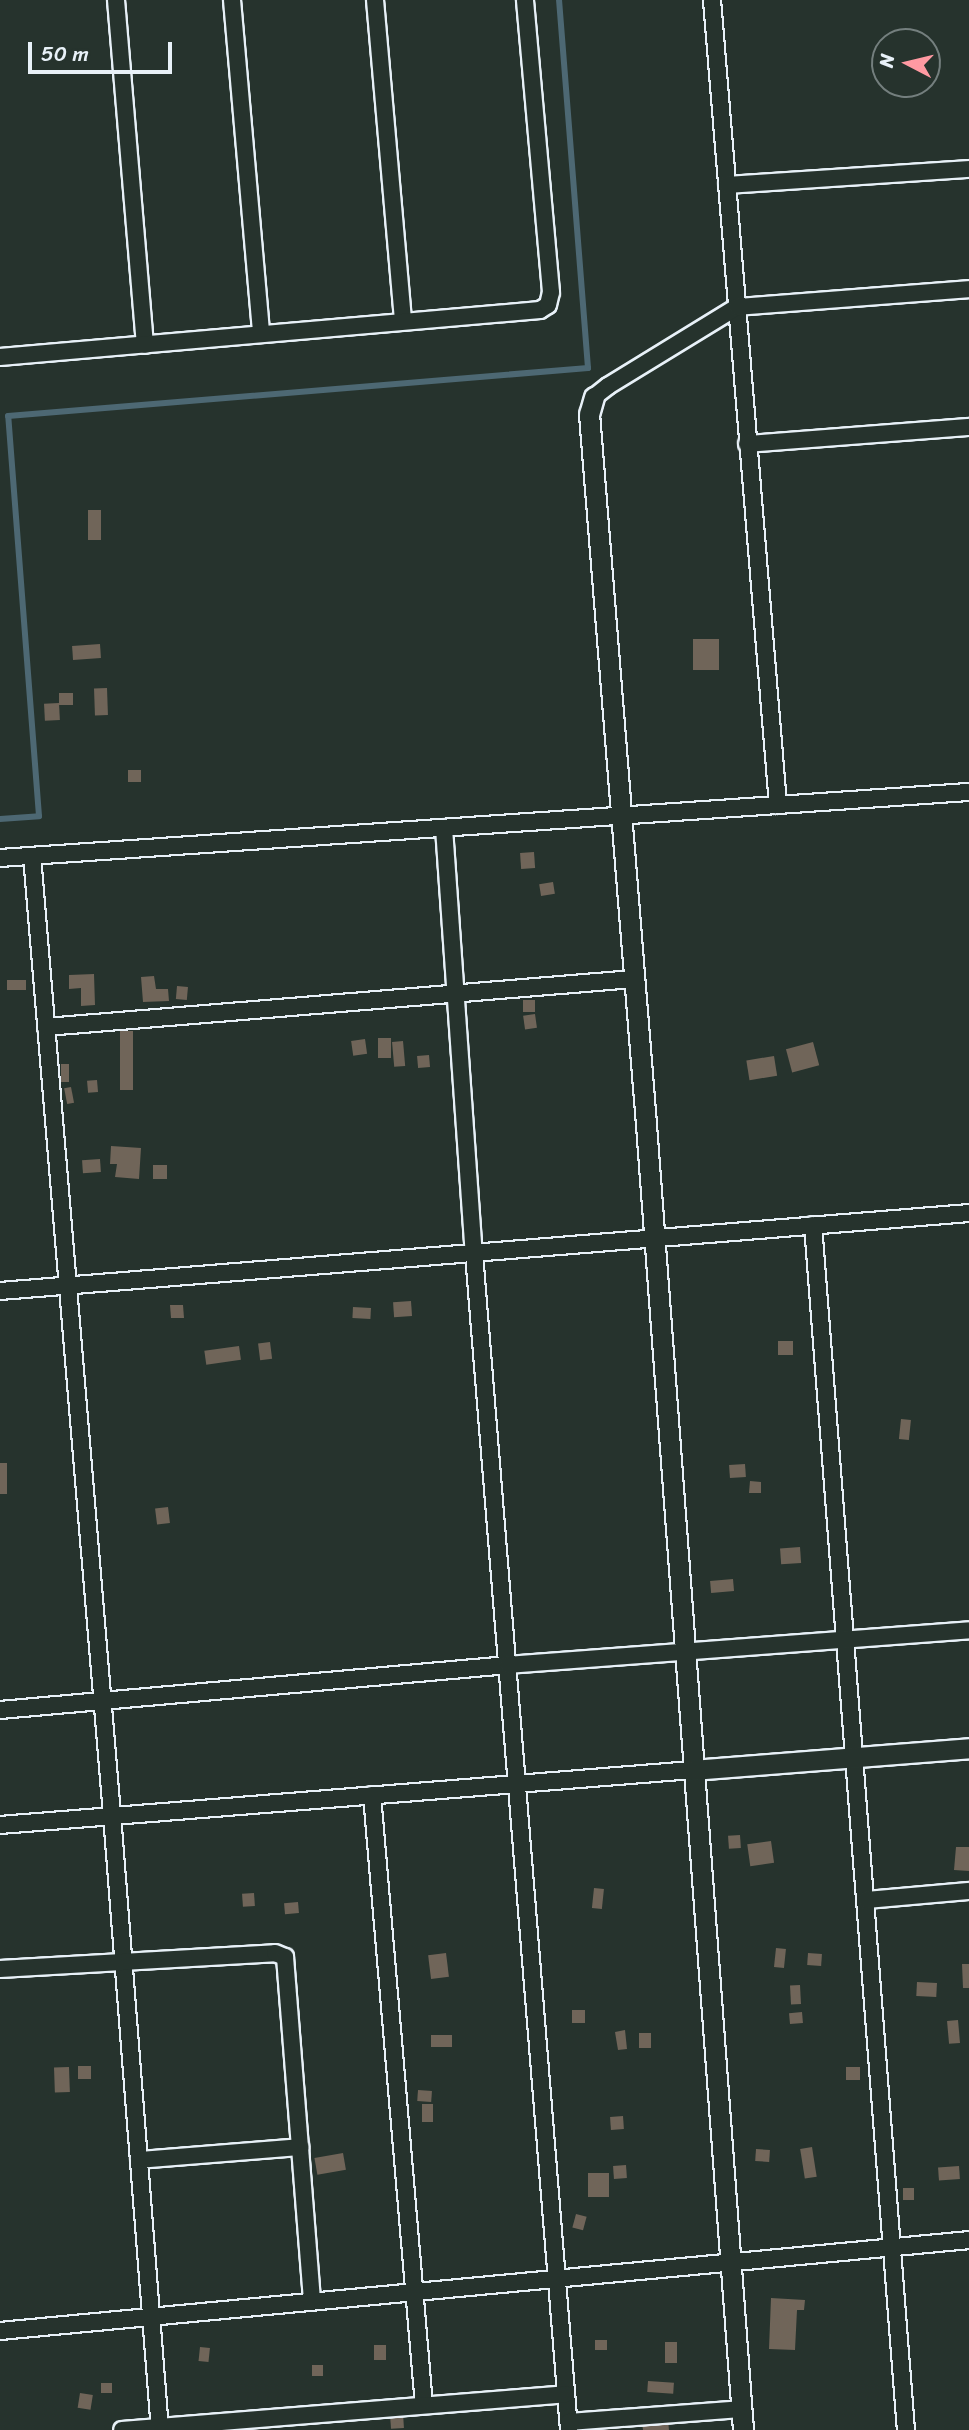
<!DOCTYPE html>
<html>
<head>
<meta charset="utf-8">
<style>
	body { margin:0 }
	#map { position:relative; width:969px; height:2430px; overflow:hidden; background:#26332d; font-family:Sriracha,sans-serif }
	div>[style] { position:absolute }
	.stream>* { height:6px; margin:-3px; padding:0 3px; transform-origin:3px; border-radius:3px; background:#4d6873 }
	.building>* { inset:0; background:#706559; transform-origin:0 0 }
	.roads { filter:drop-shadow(2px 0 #e8f1f8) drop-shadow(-2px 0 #e8f1f8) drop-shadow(0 2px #e8f1f8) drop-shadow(0 -2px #e8f1f8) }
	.minor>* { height:16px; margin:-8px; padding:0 8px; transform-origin:8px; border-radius:8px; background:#26332d }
	.tertiary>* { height:19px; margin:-9.5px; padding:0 9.5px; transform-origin:9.5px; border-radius:9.5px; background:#26332d }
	span { translate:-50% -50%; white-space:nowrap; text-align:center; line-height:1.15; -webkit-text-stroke:5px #26332d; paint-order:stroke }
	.north { position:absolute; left:871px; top:28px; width:70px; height:70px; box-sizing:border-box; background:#26332d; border:2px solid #747f7e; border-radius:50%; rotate:277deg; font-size:19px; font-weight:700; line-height:28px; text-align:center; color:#e8f1f8 }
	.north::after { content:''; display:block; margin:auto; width:24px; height:32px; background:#ff9aa2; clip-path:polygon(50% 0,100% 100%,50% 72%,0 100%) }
	.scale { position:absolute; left:28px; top:42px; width:144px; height:32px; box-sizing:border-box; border:4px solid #e8f1f8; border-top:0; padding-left:9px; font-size:21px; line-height:24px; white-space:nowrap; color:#e8f1f8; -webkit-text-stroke:5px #26332d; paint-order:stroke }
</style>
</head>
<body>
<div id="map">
	<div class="stream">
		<i style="left:0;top:819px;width:39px;rotate:-4deg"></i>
		<i style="left:39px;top:816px;width:401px;rotate:-94.4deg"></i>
		<i style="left:8px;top:416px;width:582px;rotate:-4.73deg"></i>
		<i style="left:588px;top:368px;width:369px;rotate:-94.5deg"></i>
	</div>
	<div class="building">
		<i style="left:88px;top:510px;width:13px;height:30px"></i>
		<i style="left:693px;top:639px;width:26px;height:31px"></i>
		<i style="left:100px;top:644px;width:14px;height:28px;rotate:86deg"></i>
		<i style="left:107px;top:688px;width:27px;height:13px;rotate:88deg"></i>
		<i style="left:59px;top:693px;width:14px;height:12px"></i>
		<i style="left:59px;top:703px;width:17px;height:15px;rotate:87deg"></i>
		<i style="left:128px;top:770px;width:13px;height:12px"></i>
		<i style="left:534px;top:852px;width:16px;height:14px;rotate:86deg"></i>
		<i style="left:553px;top:882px;width:12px;height:14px;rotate:81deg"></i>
		<i style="clip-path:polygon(94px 974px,95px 1005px,81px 1006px,81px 988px,69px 989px,69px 975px)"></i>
		<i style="clip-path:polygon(154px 976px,156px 989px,168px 989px,169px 1001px,143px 1002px,141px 977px)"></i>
		<i style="left:7px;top:980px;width:19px;height:10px"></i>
		<i style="left:177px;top:986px;width:11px;height:13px;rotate:5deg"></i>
		<i style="left:523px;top:1000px;width:12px;height:12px"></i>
		<i style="left:535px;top:1014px;width:14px;height:12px;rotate:82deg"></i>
		<i style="left:120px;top:1031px;width:13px;height:59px"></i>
		<i style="left:378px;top:1038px;width:13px;height:20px"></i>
		<i style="left:365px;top:1039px;width:15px;height:14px;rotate:82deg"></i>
		<i style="left:403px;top:1041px;width:25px;height:11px;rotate:85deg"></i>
		<i style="left:813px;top:1042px;width:24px;height:28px;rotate:75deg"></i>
		<i style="left:429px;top:1055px;width:12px;height:12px;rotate:85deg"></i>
		<i style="left:774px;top:1056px;width:20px;height:28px;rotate:81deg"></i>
		<i style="left:61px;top:1064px;width:8px;height:18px"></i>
		<i style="left:97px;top:1080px;width:12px;height:10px;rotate:85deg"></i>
		<i style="left:71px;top:1087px;width:16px;height:7px;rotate:79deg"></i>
		<i style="clip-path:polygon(111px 1146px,141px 1148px,139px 1179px,115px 1177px,117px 1164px,110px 1164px)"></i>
		<i style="left:100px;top:1159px;width:13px;height:18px;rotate:86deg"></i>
		<i style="left:153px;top:1165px;width:14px;height:14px"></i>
		<i style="left:411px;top:1301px;width:15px;height:18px;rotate:86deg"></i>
		<i style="clip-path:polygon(170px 1305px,183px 1305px,184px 1318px,171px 1318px)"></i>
		<i style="left:353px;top:1307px;width:18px;height:11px;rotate:3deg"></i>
		<i style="left:778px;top:1341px;width:15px;height:14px"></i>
		<i style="left:270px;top:1342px;width:17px;height:12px;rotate:83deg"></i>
		<i style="left:239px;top:1346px;width:14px;height:35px;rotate:82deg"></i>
		<i style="left:901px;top:1419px;width:10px;height:20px;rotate:6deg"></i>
		<i style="left:0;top:1463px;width:7px;height:31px"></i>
		<i style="left:745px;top:1464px;width:13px;height:16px;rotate:86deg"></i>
		<i style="clip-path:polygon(750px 1481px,761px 1482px,761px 1493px,749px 1493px)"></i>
		<i style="left:168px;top:1507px;width:16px;height:13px;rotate:83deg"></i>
		<i style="left:800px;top:1547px;width:16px;height:20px;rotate:86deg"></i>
		<i style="left:733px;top:1579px;width:12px;height:23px;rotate:85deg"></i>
		<i style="left:740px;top:1835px;width:13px;height:12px;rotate:86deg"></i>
		<i style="left:771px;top:1841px;width:22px;height:24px;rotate:82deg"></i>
		<i style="clip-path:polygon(956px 1847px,969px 1847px,969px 1871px,954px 1870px)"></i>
		<i style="left:594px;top:1888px;width:10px;height:20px;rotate:6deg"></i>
		<i style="left:254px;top:1893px;width:13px;height:12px;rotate:86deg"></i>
		<i style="left:298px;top:1902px;width:11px;height:14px;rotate:85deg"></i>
		<i style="left:776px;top:1948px;width:10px;height:19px;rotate:6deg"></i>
		<i style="left:446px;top:1953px;width:24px;height:18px;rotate:83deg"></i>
		<i style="left:808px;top:1953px;width:14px;height:12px;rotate:4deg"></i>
		<i style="clip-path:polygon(962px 1964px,969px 1964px,969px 1988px,963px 1988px)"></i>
		<i style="left:917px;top:1982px;width:20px;height:14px;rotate:3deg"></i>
		<i style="left:800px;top:1985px;width:19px;height:10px;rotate:87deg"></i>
		<i style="left:572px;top:2010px;width:13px;height:13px"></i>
		<i style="left:802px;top:2012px;width:11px;height:13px;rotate:85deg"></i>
		<i style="left:958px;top:2020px;width:23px;height:11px;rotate:85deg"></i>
		<i style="clip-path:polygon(625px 2030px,627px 2049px,618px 2050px,615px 2032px)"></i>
		<i style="left:651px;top:2033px;width:15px;height:12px;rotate:90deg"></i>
		<i style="left:431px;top:2035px;width:21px;height:12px"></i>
		<i style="left:91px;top:2066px;width:13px;height:13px;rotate:90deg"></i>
		<i style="left:69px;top:2067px;width:25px;height:15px;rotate:88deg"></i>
		<i style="left:846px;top:2067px;width:14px;height:13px"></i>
		<i style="left:418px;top:2090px;width:14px;height:11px;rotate:4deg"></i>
		<i style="left:422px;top:2104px;width:11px;height:18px"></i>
		<i style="left:623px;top:2116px;width:13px;height:13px;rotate:86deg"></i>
		<i style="left:812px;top:2147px;width:30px;height:12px;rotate:81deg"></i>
		<i style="left:756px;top:2149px;width:14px;height:12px;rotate:4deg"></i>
		<i style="left:343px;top:2153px;width:17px;height:29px;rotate:80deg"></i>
		<i style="left:626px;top:2165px;width:13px;height:13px;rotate:86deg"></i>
		<i style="left:959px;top:2166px;width:13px;height:21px;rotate:86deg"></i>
		<i style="left:588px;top:2173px;width:21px;height:24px"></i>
		<i style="left:903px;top:2188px;width:11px;height:12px"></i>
		<i style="left:576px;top:2214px;width:11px;height:14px;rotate:15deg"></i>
		<i style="clip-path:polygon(771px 2298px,805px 2300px,804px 2310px,797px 2310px,795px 2350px,769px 2349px)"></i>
		<i style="left:607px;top:2340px;width:10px;height:12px;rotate:90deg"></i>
		<i style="left:665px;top:2342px;width:12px;height:21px"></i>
		<i style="left:386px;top:2345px;width:15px;height:12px;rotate:90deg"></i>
		<i style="left:200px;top:2347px;width:10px;height:14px;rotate:6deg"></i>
		<i style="left:312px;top:2365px;width:11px;height:11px"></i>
		<i style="left:648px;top:2381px;width:26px;height:11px;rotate:4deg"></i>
		<i style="left:101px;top:2383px;width:11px;height:10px"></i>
		<i style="left:80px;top:2393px;width:13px;height:15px;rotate:9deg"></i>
		<i style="left:403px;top:2414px;width:14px;height:13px;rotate:86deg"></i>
		<i style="clip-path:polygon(668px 2420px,669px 2430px,643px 2430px,642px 2423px)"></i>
	</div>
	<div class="roads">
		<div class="minor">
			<i style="left:116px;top:0;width:346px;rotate:85.2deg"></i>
			<i style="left:232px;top:0;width:335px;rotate:85deg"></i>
			<i style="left:375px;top:0;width:322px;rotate:85deg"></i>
			<i style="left:712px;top:0;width:808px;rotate:85.31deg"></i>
			<i style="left:727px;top:185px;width:243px;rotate:-3.8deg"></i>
			<i style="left:0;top:357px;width:542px;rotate:-4.97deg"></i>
			<i style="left:540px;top:310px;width:9px;rotate:-32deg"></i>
			<i style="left:548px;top:305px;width:13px;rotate:-77deg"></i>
			<i style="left:551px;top:292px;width:293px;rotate:-95.1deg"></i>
			<i style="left:594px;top:397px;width:18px;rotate:-38deg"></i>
			<i style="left:608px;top:386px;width:151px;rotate:-31.5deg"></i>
			<i style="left:737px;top:307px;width:233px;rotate:-4.4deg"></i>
			<i style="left:747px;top:444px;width:223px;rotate:-4.4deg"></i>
			<i style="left:444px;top:828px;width:427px;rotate:86deg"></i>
			<i style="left:474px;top:1254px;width:1180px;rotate:85.38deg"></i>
			<i style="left:32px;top:856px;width:962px;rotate:85.23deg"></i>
			<i style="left:112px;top:1815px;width:617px;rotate:85.54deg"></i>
			<i style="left:0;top:858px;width:971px;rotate:-3.9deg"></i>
			<i style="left:46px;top:1027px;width:590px;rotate:-4.67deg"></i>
			<i style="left:813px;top:1225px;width:1209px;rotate:85.59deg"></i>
			<i style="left:0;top:1291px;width:972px;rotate:-4.6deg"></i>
			<i style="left:0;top:1710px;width:510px;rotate:-5.06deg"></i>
			<i style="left:508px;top:1665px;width:462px;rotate:-4.3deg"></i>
			<i style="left:372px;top:1795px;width:612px;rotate:85.13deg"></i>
			<i style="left:0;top:1825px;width:694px;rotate:-4.54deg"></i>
			<i style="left:866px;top:1900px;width:103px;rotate:-5deg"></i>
			<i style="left:0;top:1969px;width:275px;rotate:-3.3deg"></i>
			<i style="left:275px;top:1953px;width:11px;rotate:22deg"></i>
			<i style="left:285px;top:1957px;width:345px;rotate:85.5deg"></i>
			<i style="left:139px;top:2160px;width:162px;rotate:-4.6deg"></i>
			<i style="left:0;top:2331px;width:973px;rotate:-5.36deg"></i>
			<i style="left:569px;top:2422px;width:172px;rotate:-4.3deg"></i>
			<i style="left:122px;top:2430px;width:445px;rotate:-4.6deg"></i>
		</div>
		<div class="tertiary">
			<i style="left:594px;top:397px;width:18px;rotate:106deg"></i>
			<i style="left:589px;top:414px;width:699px;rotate:85.41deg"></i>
			<i style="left:645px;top:1111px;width:1323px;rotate:85.75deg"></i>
			<i style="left:692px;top:1770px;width:278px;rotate:-4.5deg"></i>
		</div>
	</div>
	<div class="north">N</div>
	<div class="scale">50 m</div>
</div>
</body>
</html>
